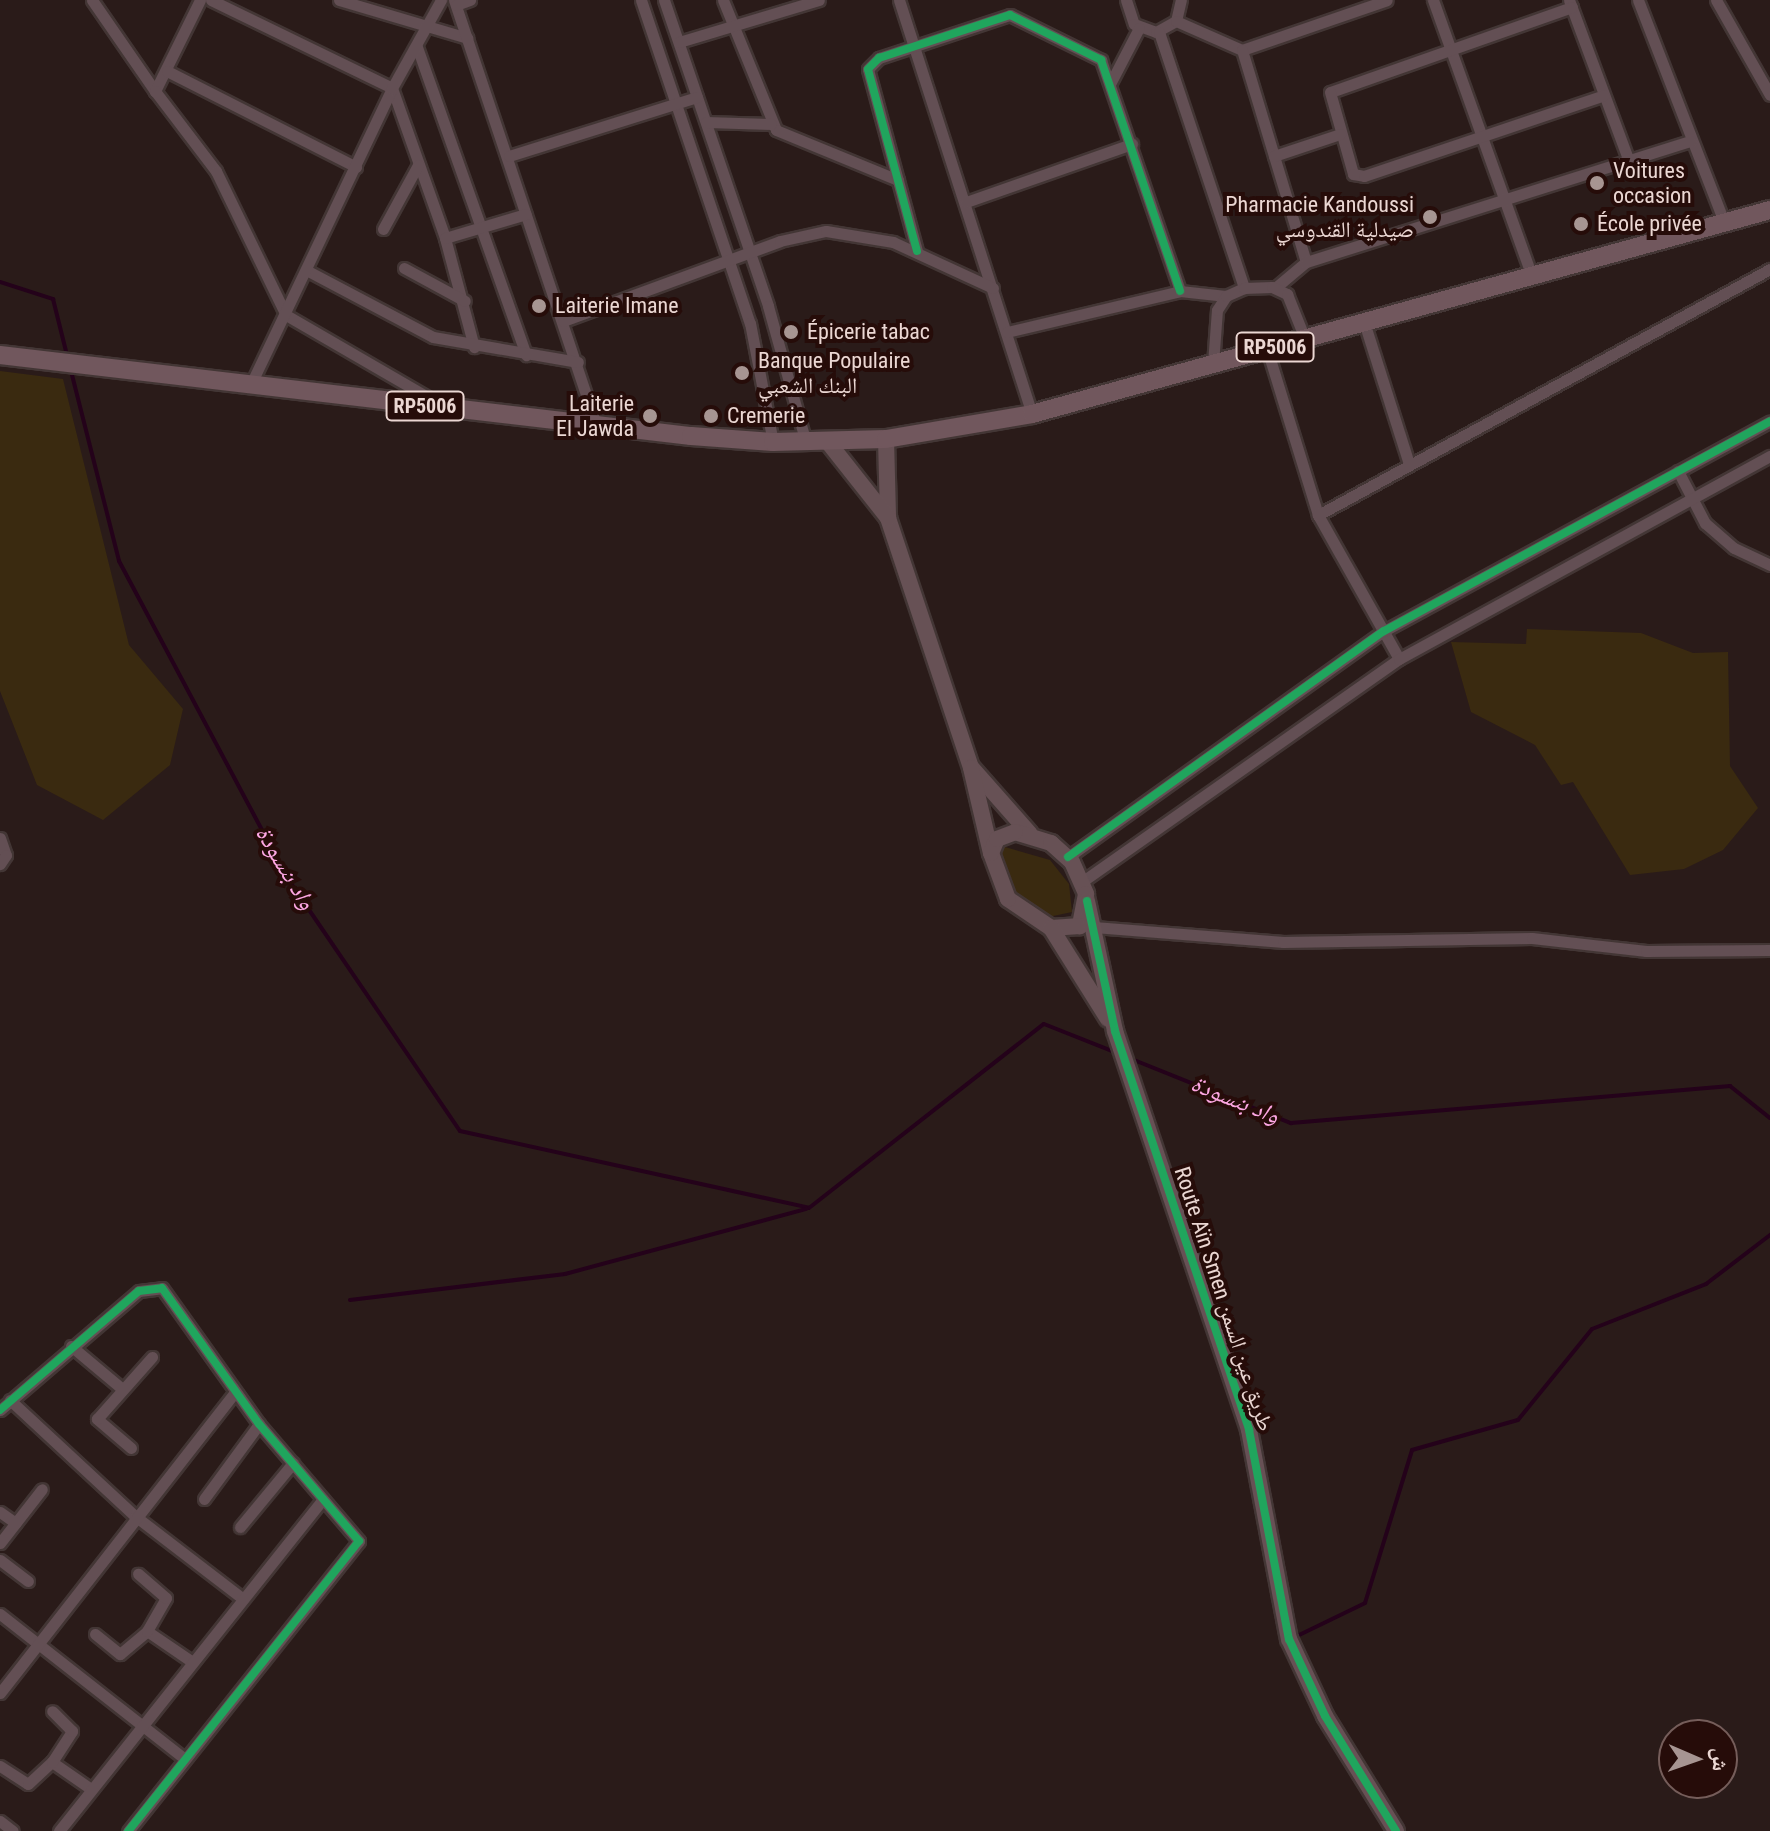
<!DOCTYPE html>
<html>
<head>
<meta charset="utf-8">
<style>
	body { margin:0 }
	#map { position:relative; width:1770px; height:1831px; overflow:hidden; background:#2a1b19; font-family:"Roboto Condensed","Noto Naskh Arabic",sans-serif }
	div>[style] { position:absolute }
	.green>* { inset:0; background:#3a2a10 }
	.stream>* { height:4px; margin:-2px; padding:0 2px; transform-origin:2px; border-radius:2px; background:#24021a }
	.roads { filter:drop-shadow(2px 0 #433635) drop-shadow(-2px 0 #433635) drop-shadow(0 2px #433635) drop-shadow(0 -2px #433635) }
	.street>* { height:11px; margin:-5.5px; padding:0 5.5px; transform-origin:5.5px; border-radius:5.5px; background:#634f54 }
	.secondary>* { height:16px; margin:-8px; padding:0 8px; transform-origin:8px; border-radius:8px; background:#675155 }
	.primary>* { height:18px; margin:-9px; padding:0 9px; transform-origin:9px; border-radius:9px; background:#71575d }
	.cycleway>* { height:8px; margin:-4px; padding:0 4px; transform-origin:4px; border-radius:4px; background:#20a55d }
	.dots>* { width:22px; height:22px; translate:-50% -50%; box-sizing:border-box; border:4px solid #260c09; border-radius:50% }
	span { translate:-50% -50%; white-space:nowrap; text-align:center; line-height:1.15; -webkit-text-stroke:8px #260c09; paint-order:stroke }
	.shield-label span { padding:2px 6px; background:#260c09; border:2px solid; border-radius:6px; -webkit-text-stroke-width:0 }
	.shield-label { font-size:20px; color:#ebd7d3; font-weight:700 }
	.poi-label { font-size:22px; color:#ebd7d3 }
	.left { translate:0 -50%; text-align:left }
	.right { translate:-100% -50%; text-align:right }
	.street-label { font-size:22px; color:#ebd7d3 }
	.water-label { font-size:24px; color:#fea7e3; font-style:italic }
	.north { position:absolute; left:1658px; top:1719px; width:80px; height:80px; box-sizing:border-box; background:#260c09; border:2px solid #755d5a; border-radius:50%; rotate:92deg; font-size:22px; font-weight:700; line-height:32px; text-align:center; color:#ebd7d3 }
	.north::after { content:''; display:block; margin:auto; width:28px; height:36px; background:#a79592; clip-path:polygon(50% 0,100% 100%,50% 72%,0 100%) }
</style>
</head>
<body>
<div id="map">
	<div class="green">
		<i style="clip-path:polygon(0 371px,63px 379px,129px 645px,183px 709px,170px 765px,103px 820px,37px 785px,0 691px)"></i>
		<i style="clip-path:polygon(1527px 629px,1641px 633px,1693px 653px,1728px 652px,1730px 766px,1758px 808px,1723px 850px,1684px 869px,1630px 875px,1573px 782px,1561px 785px,1535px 745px,1471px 712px,1451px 642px,1526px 644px)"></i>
		<i style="clip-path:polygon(1005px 847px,1050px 860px,1069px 884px,1072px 912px,1039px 919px,1004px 891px,998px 852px)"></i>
	</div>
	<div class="stream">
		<i style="left:0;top:282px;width:56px;rotate:17.8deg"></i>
		<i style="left:53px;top:299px;width:62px;rotate:76deg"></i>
		<i style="left:70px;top:367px;width:200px;rotate:75.8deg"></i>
		<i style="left:119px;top:561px;width:360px;rotate:62deg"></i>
		<i style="left:288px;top:879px;width:305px;rotate:55.7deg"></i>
		<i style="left:460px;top:1131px;width:357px;rotate:12.4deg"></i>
		<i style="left:809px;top:1208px;width:298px;rotate:-38.1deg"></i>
		<i style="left:1044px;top:1024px;width:79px;rotate:21.7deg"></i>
		<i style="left:1129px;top:1058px;width:175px;rotate:21.9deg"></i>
		<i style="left:1291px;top:1123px;width:441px;rotate:-4.8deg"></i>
		<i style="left:1730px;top:1086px;width:51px;rotate:38.7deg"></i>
		<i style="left:350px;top:1300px;width:217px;rotate:-6.9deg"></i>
		<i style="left:565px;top:1274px;width:250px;rotate:-15.1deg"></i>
		<i style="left:1295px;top:1637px;width:78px;rotate:-25.9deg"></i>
		<i style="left:1365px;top:1603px;width:160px;rotate:-72.9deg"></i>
		<i style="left:1412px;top:1450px;width:110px;rotate:-15.8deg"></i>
		<i style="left:1518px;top:1420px;width:117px;rotate:-50.9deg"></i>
		<i style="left:1592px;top:1329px;width:123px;rotate:-21.5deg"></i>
		<i style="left:1706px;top:1284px;width:81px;rotate:-37.4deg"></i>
	</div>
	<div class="roads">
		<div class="street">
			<i style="left:92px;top:0;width:111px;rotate:55.3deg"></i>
			<i style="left:200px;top:0;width:102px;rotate:116.3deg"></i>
			<i style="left:155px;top:91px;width:101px;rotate:52.7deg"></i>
			<i style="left:216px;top:171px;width:160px;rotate:64.1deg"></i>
			<i style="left:286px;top:315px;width:173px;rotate:30.1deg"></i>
			<i style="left:211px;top:0;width:201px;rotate:25.9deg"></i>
			<i style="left:392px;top:88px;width:159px;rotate:70.5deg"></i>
			<i style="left:445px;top:238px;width:113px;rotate:75.1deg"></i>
			<i style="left:339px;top:0;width:134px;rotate:16.5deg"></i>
			<i style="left:454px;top:0;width:450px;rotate:71.5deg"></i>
			<i style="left:641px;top:0;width:341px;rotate:71.4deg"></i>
			<i style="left:750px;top:323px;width:121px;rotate:79.1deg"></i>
			<i style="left:664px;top:0;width:323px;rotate:71.2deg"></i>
			<i style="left:768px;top:306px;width:142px;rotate:74.5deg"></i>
			<i style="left:723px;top:0;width:140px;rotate:67.8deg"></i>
			<i style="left:776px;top:130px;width:132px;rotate:22.3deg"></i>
			<i style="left:899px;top:0;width:435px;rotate:72.2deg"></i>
			<i style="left:1126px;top:0;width:25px;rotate:72deg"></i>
			<i style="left:1134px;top:24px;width:23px;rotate:20deg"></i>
			<i style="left:1156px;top:32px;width:23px;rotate:-29deg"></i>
			<i style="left:1176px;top:21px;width:22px;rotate:-77deg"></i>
			<i style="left:1433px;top:0;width:293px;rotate:70.3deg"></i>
			<i style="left:1569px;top:0;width:172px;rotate:69.6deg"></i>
			<i style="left:1638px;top:0;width:238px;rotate:68.8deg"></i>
			<i style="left:1716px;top:0;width:109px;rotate:60.4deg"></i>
			<i style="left:456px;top:5px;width:15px;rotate:-20deg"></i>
			<i style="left:1572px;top:7px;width:256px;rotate:160.6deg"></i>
			<i style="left:1330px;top:92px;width:85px;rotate:74.3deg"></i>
			<i style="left:1353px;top:174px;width:11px;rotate:10deg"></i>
			<i style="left:1364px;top:176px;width:253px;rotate:-18.6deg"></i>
			<i style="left:1176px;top:21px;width:72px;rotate:23.7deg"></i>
			<i style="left:1242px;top:50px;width:153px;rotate:-19deg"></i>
			<i style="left:1159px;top:32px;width:270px;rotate:71.6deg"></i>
			<i style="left:679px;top:42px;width:146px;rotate:-16.7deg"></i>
			<i style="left:417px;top:47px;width:327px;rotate:70.5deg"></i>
			<i style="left:1242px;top:50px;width:221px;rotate:73.2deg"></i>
			<i style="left:167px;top:71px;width:212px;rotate:26.9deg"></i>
			<i style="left:1110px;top:84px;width:63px;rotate:-62.6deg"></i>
			<i style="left:706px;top:122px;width:65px;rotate:1.8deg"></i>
			<i style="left:509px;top:156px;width:197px;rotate:-17.4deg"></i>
			<i style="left:1274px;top:156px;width:70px;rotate:-18.4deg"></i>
			<i style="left:966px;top:202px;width:176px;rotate:-19.3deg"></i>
			<i style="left:383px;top:229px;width:73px;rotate:-61.3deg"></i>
			<i style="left:445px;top:238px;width:84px;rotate:-16.5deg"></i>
			<i style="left:917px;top:251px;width:188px;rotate:-105.1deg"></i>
			<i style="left:868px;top:69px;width:16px;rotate:-45deg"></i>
			<i style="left:879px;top:58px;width:138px;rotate:-18.2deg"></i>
			<i style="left:1010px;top:15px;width:102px;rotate:26.3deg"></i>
			<i style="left:1101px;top:60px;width:244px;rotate:71.1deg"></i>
			<i style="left:404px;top:268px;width:69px;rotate:28.4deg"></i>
			<i style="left:308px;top:271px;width:141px;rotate:27.8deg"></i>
			<i style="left:433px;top:337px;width:147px;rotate:9.8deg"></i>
			<i style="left:1275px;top:288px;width:40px;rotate:-40deg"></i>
			<i style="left:1306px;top:262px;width:403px;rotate:-17.5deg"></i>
			<i style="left:563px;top:321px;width:231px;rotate:-20.2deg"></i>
			<i style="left:780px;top:241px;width:47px;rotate:-12.3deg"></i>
			<i style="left:826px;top:231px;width:68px;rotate:9.3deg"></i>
			<i style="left:893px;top:242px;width:110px;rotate:24.7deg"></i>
			<i style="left:1364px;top:322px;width:149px;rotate:72.4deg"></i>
			<i style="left:1007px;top:332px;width:178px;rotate:-13.3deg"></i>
			<i style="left:1180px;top:291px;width:46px;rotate:6.2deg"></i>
			<i style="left:1267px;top:349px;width:174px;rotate:72.9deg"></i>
			<i style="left:1318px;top:515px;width:165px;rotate:60.6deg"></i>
			<i style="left:1213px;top:364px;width:54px;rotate:-85.8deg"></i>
			<i style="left:1217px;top:310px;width:17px;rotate:-57deg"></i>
			<i style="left:1226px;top:296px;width:20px;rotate:-24deg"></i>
			<i style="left:1244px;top:288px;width:28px;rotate:-2deg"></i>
			<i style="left:1272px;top:287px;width:17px;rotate:25deg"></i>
			<i style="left:1287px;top:294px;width:48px;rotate:68.2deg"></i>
			<i style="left:250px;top:386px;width:330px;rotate:-64.5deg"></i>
			<i style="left:392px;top:88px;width:101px;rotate:-60.9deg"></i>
			<i style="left:1678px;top:471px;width:59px;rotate:62.6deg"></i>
			<i style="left:1705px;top:523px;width:38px;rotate:41deg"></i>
			<i style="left:1734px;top:548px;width:40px;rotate:25deg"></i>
			<i style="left:1318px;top:515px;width:515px;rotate:-28.56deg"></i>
			<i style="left:0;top:838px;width:18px;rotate:71deg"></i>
			<i style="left:6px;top:855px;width:11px;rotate:124deg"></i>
			<i style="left:1068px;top:857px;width:388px;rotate:-35.6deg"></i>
			<i style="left:1384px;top:631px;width:439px;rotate:-28.5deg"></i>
			<i style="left:1083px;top:881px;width:386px;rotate:-35.1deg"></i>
			<i style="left:1399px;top:659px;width:423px;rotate:-28.7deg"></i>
			<i style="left:1094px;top:927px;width:190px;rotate:4.5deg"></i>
			<i style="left:1283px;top:942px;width:249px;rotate:-0.9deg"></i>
			<i style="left:1532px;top:938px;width:115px;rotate:6.5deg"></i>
			<i style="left:1646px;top:951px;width:124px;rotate:-0.5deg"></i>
			<i style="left:71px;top:1346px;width:65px;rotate:40deg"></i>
			<i style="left:10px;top:1400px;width:171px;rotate:42.9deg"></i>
			<i style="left:135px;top:1516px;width:136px;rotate:37.5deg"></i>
			<i style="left:0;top:1410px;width:183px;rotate:-40.6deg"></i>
			<i style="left:139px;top:1291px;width:23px;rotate:-7deg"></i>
			<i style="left:162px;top:1288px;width:167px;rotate:54.5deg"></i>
			<i style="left:259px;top:1424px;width:154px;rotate:49.5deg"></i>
			<i style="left:359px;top:1541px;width:371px;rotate:128.5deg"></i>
			<i style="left:131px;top:1448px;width:45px;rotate:-139.5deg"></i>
			<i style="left:97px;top:1419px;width:83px;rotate:-48.4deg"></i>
			<i style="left:204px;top:1499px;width:93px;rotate:-53.7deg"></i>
			<i style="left:0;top:1512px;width:19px;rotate:35deg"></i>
			<i style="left:240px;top:1527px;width:83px;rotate:-50.4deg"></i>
			<i style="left:0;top:1543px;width:68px;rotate:-52.1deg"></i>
			<i style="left:0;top:1560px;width:35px;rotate:37deg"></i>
			<i style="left:0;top:1614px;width:235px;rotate:38.1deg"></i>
			<i style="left:147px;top:1631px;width:53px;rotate:34.3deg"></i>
			<i style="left:95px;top:1634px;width:32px;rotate:39deg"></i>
			<i style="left:120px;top:1654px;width:35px;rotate:-40deg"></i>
			<i style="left:147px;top:1631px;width:38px;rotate:-60deg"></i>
			<i style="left:166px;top:1598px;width:37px;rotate:-139deg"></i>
			<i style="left:0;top:1693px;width:382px;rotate:-52deg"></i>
			<i style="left:52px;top:1762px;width:47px;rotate:34.7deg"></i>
			<i style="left:0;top:1766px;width:33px;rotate:33deg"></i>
			<i style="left:28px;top:1784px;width:33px;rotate:-43deg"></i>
			<i style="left:52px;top:1762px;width:37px;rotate:-57deg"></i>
			<i style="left:72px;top:1731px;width:28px;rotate:-135deg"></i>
			<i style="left:0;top:1821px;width:16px;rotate:38deg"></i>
			<i style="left:59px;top:1831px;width:424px;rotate:-51.5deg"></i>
		</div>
		<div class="secondary">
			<i style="left:886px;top:439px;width:79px;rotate:88.5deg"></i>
			<i style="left:888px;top:518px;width:262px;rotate:71.6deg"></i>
			<i style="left:971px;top:767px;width:89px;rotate:48.6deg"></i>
			<i style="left:828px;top:442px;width:97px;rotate:51.7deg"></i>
			<i style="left:971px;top:768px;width:87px;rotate:76.8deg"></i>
			<i style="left:1015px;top:832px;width:38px;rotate:17deg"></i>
			<i style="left:1051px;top:843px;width:28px;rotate:42deg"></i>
			<i style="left:1072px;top:862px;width:35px;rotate:66deg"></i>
			<i style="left:1086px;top:894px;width:33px;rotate:101deg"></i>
			<i style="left:1080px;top:926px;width:29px;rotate:176deg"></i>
			<i style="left:1051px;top:928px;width:52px;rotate:-146deg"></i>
			<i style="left:1008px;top:899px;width:49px;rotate:-110.3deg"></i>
			<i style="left:991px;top:853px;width:15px;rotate:-67deg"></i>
			<i style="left:997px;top:839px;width:19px;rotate:-21deg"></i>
			<i style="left:1087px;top:901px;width:133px;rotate:77.8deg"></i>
			<i style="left:1115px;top:1031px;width:421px;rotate:71.4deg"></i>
			<i style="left:1249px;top:1430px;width:213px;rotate:79.2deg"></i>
			<i style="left:1289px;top:1639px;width:85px;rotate:64.9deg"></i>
			<i style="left:1325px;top:1716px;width:135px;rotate:58.3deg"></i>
			<i style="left:1051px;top:928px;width:107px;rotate:57.9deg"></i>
		</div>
		<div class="primary">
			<i style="left:0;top:355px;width:696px;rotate:6.69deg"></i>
			<i style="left:691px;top:436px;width:82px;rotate:4.2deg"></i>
			<i style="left:773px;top:442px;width:113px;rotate:-1.5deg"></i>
			<i style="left:886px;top:439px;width:148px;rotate:-9.7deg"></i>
			<i style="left:1032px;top:414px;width:766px;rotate:-15.45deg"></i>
		</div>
	</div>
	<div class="cycleway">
		<i style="left:917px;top:251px;width:188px;rotate:-105.1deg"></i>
		<i style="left:868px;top:69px;width:16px;rotate:-45deg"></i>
		<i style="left:879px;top:58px;width:138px;rotate:-18.2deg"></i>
		<i style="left:1010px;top:15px;width:102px;rotate:26.3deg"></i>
		<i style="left:1101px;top:60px;width:244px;rotate:71.1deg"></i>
		<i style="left:1068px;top:857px;width:388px;rotate:-35.6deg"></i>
		<i style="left:1384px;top:631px;width:439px;rotate:-28.5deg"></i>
		<i style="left:1087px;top:901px;width:133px;rotate:77.8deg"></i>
		<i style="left:1115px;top:1031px;width:421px;rotate:71.4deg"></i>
		<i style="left:1249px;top:1430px;width:213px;rotate:79.2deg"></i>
		<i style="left:1289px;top:1639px;width:85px;rotate:64.9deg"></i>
		<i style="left:1325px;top:1716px;width:135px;rotate:58.3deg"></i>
		<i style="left:0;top:1410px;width:183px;rotate:-40.6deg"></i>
		<i style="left:139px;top:1291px;width:23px;rotate:-7deg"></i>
		<i style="left:162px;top:1288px;width:167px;rotate:54.5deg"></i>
		<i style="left:259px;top:1424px;width:154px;rotate:49.5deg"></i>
		<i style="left:359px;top:1541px;width:371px;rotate:128.5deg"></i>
	</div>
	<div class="dots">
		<i style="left:1597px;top:183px;background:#a79592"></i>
		<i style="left:1430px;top:217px;background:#a79592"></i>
		<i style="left:1581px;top:224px;background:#a79592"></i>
		<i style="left:539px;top:306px;background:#a79592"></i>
		<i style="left:791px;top:332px;background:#a79592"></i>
		<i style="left:742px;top:373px;background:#a79592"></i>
		<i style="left:650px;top:416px;background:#a79592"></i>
		<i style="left:711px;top:416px;background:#a79592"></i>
	</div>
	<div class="shield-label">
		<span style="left:1275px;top:347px">RP5006</span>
		<span style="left:425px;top:406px">RP5006</span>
	</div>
	<div class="poi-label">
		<span class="left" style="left:1613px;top:183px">Voitures<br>occasion</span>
		<span class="right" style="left:1414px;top:217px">Pharmacie Kandoussi<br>صيدلية القندوسي</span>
		<span class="left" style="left:1597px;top:224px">École privée</span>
		<span class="left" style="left:555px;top:306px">Laiterie Imane</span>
		<span class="left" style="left:807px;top:332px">Épicerie tabac</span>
		<span class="left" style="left:758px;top:373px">Banque Populaire<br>البنك الشعبي</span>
		<span class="right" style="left:634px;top:416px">Laiterie<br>El Jawda</span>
		<span class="left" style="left:727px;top:416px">Cremerie</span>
	</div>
	<div class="street-label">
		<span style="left:1224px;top:1299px;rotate:72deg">Route Aïn Smen طريق عين السمن</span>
	</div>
	<div class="water-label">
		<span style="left:285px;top:868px;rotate:59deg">واد بنسودة</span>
		<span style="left:1235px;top:1100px;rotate:22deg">واد بنسودة</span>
	</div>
	<div class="north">ش</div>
</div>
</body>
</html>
